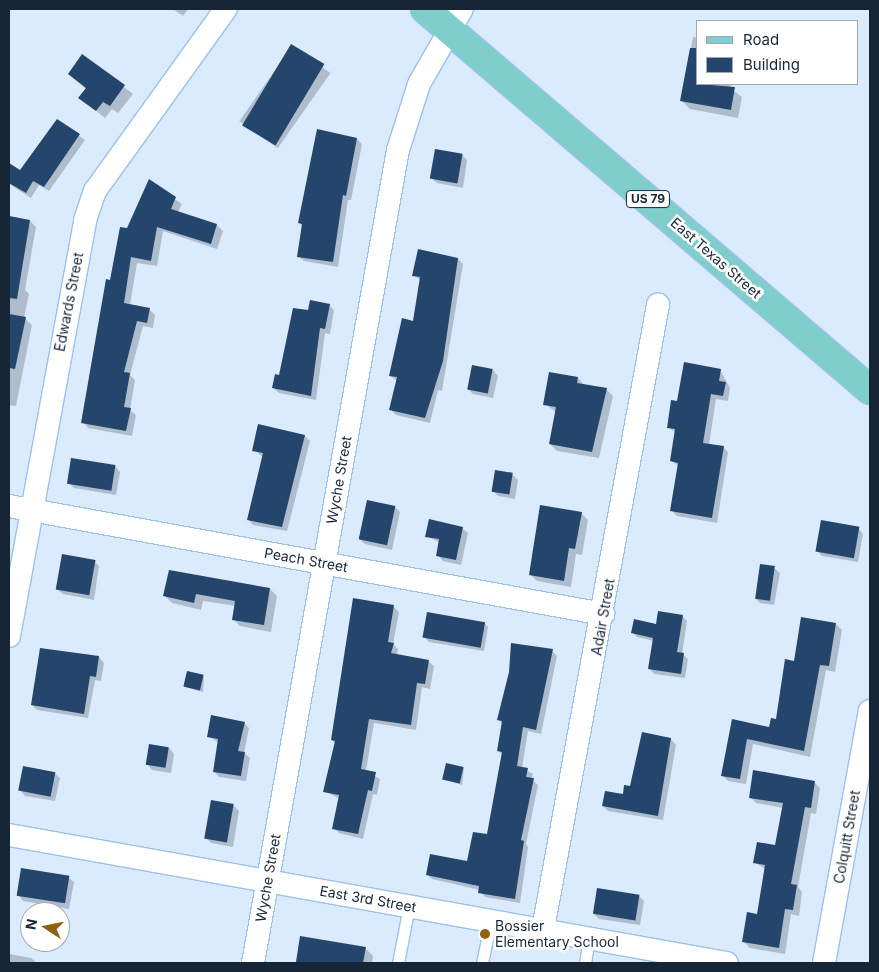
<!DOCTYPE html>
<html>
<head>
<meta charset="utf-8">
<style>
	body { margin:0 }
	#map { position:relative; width:879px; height:972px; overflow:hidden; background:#dbebfe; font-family:Inter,sans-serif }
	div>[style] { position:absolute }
	.shadow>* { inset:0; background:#0003; transform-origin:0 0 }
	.building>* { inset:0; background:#24466c; transform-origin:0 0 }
	.roads { filter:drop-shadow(1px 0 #9ac0ed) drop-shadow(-1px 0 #9ac0ed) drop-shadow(0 1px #9ac0ed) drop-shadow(0 -1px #9ac0ed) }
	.lane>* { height:11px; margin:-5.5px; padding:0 5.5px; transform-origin:5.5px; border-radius:5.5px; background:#fff }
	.street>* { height:22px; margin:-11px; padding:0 11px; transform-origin:11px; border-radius:11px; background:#fff }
	.primary>* { height:28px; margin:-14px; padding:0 14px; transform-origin:14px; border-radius:14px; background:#80cecc }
	.dots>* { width:14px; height:14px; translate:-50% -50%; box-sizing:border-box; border:2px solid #fff; border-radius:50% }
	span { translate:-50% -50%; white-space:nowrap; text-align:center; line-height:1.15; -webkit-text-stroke:5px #fff; paint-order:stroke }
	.shield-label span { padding:1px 4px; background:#fff; border:1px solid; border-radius:4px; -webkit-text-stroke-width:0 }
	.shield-label { font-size:12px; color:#172637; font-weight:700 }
	.street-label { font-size:14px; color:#172637 }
	.poi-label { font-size:14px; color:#172637 }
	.left { translate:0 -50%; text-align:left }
	.frame { position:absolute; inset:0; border:10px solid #172637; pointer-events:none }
	.legend { position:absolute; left:696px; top:20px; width:162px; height:65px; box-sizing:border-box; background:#fff; border:1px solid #a2a8af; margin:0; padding:6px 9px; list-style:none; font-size:15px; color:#172637 }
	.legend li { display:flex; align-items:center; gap:10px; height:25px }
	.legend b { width:25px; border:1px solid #a2a8af }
	.north { position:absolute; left:20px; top:902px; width:50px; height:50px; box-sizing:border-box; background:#fff; border:1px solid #a2a8af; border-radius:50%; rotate:281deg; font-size:14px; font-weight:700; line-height:20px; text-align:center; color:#172637 }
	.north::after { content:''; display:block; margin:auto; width:18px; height:22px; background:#926110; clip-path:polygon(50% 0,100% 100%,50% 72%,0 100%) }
</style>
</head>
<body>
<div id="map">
	<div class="shadow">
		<i style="clip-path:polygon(173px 9px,188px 9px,183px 16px)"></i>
		<i style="clip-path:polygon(693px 37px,698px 38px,698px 84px,731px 84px,730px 88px,742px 97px,738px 118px,690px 109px,682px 101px)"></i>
		<i style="left:292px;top:46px;width:47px;height:92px;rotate:35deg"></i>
		<i style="clip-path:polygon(83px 56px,133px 94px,118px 113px,112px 109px,105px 118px,80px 98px,86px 89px,69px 74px)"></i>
		<i style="clip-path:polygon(57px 120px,85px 140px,49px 191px,39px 185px,31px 198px,9px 184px,9px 166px,20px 171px)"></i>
		<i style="clip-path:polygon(357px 139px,362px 144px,351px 200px,348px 200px,338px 267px,304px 261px,298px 256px,303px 227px,300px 223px)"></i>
		<i style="clip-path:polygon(462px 155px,467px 160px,463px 188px,437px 183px,431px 178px)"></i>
		<i style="clip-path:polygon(149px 181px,182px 204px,178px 212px,217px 225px,223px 231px,217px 249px,163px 231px,157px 266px,137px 263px,130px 305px,149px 309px,155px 315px,153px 328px,143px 326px,130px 375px,135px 380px,130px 410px,136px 415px,132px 436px,88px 428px,83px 422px,112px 281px,128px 230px)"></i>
		<i style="clip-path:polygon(9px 217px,30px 221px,36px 227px,25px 290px,29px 294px,24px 318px,32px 325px,16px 406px,9px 405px)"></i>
		<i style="clip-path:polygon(458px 259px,463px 264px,442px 391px,438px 390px,430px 423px,396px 415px,391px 410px,397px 381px,390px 375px,414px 322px,421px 281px,414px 275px)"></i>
		<i style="clip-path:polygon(329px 305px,334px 310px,330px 334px,325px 333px,316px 400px,279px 393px,273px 388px,309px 312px)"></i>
		<i style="clip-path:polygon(473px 366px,493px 370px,498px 376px,493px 398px,473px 394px,468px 389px)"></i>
		<i style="clip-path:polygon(720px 370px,730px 388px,728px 401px,716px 399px,709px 445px,723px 447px,728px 452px,717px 523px,677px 516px,672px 511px,679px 466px,671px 461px,676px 433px,668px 427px,678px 402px)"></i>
		<i style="clip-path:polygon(578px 378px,585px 386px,606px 389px,613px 396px,599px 458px,557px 451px,550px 444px,556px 412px,545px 404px)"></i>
		<i style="clip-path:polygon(305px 436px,310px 441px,287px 531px,253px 525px,248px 519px,263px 457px,254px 450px)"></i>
		<i style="clip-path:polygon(72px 460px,115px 466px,120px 472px,116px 495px,74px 488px,69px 483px)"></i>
		<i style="clip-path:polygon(513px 475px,518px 480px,515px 499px,498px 496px,493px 491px)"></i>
		<i style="clip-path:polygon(395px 507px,400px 512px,392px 550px,365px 544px,359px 539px)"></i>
		<i style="clip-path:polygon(581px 513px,588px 520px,582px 555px,576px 554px,571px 587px,537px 581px,530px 574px)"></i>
		<i style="clip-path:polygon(462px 528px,468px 533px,461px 565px,443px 561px,438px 555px,440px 543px,427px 536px)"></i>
		<i style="clip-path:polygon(858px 528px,863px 534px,858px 562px,822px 556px,816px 550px)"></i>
		<i style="clip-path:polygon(94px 561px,99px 566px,94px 600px,63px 594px,57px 589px)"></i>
		<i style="clip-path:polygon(774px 568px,780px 573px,774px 605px,760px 603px,755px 598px)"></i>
		<i style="clip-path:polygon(170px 572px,270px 589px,277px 596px,271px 632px,240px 626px,233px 619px,236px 606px,203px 601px,201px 610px,172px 603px,165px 596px)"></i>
		<i style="clip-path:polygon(393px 606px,399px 612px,393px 644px,398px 649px,397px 656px,428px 661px,434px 666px,430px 689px,422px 687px,416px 730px,374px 723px,366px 771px,380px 779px,377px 795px,373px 794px,363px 839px,339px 833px,334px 828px,340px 799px,325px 791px,336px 744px,332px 740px)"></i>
		<i style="clip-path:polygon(682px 616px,687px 621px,682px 654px,688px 659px,685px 678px,654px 674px,650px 669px,654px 641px,637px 637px,633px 633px)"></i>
		<i style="clip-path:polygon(484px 623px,488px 627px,484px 651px,429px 642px,425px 638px)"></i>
		<i style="clip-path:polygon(836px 624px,842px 630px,835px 672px,826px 670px,810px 757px,753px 744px,746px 784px,728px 781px,722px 775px,732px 721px,770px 729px,777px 721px,795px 662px)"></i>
		<i style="clip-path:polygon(552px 651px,557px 656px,541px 734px,528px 731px,522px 768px,533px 774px,531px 779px,538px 785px,526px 844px,528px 847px,520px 903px,485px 897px,480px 890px,432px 879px,427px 874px,468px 863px,488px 836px,503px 755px,498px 751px,503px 724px,498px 720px)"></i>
		<i style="clip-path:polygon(99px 657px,104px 663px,101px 681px,95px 680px,88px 718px,37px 710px,32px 705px)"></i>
		<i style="clip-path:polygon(204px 676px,203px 692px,185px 687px)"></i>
		<i style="clip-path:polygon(244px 723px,249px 728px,244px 753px,250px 758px,246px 781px,219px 777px,214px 771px,219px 743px,208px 736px)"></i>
		<i style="clip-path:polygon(643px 733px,671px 739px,676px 745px,663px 820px,608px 811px,603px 806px,631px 788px)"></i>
		<i style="clip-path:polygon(169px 748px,174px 754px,171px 773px,152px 770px,147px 764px)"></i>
		<i style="clip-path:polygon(464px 768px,462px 785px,443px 779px)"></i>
		<i style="clip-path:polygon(54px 773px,60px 778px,55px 801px,25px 796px,20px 790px)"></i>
		<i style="clip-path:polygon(814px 782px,820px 788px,816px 814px,811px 813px,798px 887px,802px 892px,799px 916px,791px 914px,785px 954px,750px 948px,743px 941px,758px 915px,765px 869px,754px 862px,776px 847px,783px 808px,756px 803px,750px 797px)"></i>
		<i style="clip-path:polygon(212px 802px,234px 806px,239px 811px,233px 847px,211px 843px,206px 838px)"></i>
		<i style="clip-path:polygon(68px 877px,74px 882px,69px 909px,23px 901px,18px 895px)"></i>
		<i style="clip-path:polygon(598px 889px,639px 896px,644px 901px,640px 925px,599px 919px,594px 914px)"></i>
		<i style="clip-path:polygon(365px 948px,373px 956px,372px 963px,297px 961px)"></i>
		<i style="clip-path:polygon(9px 954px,31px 958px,37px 963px,9px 963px)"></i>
	</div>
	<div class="building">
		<i style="left:291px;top:44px;width:39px;height:95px;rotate:31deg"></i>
		<i style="clip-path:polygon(690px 48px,698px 48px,698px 84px,735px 87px,731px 110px,680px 101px)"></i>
		<i style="clip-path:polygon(82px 54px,125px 85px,110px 106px,103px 102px,96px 111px,78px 98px,86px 88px,68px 74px)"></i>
		<i style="clip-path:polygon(57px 119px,80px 134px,44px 187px,33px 181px,26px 193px,9px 183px,9px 163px,20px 170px)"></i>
		<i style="clip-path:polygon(317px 129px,357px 138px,346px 196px,343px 195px,333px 262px,297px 257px,302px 224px,298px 223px)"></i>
		<i style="left:435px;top:149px;width:28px;height:30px;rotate:10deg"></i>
		<i style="clip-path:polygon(149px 179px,176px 197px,171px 209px,217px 224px,211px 244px,157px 227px,151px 261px,131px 257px,124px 303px,150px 308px,147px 323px,137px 321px,124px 372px,130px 373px,124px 407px,131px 408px,126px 431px,81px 423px,106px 279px,110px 280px,120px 227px,127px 228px)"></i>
		<i style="clip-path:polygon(9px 216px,30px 220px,17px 299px,9px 298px)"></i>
		<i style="clip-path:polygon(418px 249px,458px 258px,443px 361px,425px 418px,389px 410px,397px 377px,389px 376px,402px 318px,413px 321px,420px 277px,412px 276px)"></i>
		<i style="clip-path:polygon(310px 300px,330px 304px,325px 329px,320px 328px,311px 396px,272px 388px,275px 374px,279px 375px,293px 308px,308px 310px)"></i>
		<i style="clip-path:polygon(9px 314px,26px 317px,15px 369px,9px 368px)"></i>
		<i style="clip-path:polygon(684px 362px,721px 369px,719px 381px,726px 382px,723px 396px,711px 394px,703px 443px,724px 446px,712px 518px,670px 511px,678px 463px,670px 461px,675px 429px,667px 428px,671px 400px,677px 401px)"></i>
		<i style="left:472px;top:365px;width:21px;height:25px;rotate:11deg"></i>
		<i style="clip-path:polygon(549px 372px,578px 377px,577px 383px,607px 388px,592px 452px,549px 444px,556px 407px,543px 405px)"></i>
		<i style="clip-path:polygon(258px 424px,305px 435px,282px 527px,247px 520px,263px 453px,252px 451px)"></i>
		<i style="left:71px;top:458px;width:45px;height:26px;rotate:9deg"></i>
		<i style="left:495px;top:470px;width:18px;height:22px;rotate:9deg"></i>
		<i style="left:367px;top:500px;width:29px;height:40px;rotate:12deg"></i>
		<i style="clip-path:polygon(540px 505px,582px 512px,575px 549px,569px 548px,564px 581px,529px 575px)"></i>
		<i style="clip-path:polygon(429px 519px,463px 527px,456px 560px,436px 556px,439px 539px,425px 537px)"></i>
		<i style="left:821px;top:520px;width:39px;height:32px;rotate:10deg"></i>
		<i style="left:62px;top:554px;width:34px;height:36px;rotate:10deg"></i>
		<i style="left:760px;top:564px;width:15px;height:35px;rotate:8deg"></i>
		<i style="clip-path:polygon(169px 570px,270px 588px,264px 625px,232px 620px,235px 601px,196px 594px,194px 603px,163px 596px)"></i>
		<i style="clip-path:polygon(353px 598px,394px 605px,388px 642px,394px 643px,391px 653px,429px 660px,425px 684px,417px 683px,411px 725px,369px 719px,361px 769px,376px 772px,372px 791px,368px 790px,358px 834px,332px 829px,339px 795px,323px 792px,335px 741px,331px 740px)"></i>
		<i style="clip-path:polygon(658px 611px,683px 615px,677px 652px,684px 653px,681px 674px,648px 669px,653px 638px,631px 633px,634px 619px,656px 624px)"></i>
		<i style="left:427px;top:612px;width:59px;height:26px;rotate:10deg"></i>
		<i style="clip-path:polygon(801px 617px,836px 623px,829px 666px,820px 665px,804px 751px,747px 739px,740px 779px,721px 776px,732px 719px,769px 727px,771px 718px,776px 719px,785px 659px,794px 661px)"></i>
		<i style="clip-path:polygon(511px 643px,553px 649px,536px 730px,523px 727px,517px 766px,528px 768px,526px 777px,534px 778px,521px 840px,524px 841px,515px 899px,478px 893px,479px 886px,426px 875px,430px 854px,467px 861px,473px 832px,487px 834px,502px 752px,497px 751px,502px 721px,497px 720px,509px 672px)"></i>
		<i style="clip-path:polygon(40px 648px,99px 656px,96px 677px,90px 676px,84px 714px,31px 705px)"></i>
		<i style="left:187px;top:671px;width:17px;height:16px;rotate:13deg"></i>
		<i style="clip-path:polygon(211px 715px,245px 722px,238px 751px,245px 752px,241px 776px,213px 772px,218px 739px,207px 737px)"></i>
		<i style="clip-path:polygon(642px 732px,671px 738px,658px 816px,602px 806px,605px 791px,623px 794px,624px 785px,630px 786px)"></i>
		<i style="left:149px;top:744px;width:20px;height:21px;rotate:9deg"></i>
		<i style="left:446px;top:763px;width:18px;height:17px;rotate:13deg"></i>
		<i style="left:23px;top:766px;width:33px;height:25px;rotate:11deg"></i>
		<i style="clip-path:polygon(753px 770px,815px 781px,811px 808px,805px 807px,791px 884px,797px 885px,793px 910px,785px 909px,779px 948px,742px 942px,747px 912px,757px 914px,765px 865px,753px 863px,757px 842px,775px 845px,783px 803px,749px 798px)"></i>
		<i style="left:211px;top:800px;width:23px;height:39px;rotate:10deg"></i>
		<i style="left:21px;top:868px;width:49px;height:28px;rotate:9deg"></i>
		<i style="left:597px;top:888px;width:43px;height:26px;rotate:9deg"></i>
		<i style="clip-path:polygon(300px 936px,366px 947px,363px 963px,296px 962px)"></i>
	</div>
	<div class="roads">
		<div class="lane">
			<i style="left:398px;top:963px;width:58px;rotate:-79.1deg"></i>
			<i style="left:482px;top:963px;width:44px;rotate:-78.2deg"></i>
			<i style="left:585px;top:963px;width:26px;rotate:-81deg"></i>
		</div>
		<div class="street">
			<i style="left:9px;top:506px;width:604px;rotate:10.3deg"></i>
			<i style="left:9px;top:636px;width:423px;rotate:-79.6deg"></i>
			<i style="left:85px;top:220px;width:31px;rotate:-71deg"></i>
			<i style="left:95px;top:191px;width:224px;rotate:-54.3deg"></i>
			<i style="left:9px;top:835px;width:729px;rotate:10.11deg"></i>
			<i style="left:543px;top:929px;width:635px;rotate:-79.56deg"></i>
			<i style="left:253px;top:963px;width:826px;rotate:-79.89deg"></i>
			<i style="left:398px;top:150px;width:69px;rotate:-72.3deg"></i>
			<i style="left:419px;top:84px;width:86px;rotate:-60.2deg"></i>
			<i style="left:824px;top:963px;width:256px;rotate:-79.7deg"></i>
		</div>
		<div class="primary">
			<i style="left:425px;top:9px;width:586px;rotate:40.57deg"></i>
		</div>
	</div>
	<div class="dots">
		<i style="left:485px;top:934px;background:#926110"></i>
	</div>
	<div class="shield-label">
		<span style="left:648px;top:199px">US 79</span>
	</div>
	<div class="street-label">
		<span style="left:716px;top:258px;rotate:41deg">East Texas Street</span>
		<span style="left:69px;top:302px;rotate:-79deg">Edwards Street</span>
		<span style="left:339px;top:480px;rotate:-80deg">Wyche Street</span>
		<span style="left:306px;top:560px;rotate:10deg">Peach Street</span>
		<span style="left:603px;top:617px;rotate:-80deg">Adair Street</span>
		<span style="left:847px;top:837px;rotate:-80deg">Colquitt Street</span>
		<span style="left:268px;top:878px;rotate:-80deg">Wyche Street</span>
		<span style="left:368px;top:899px;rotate:10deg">East 3rd Street</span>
	</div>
	<div class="poi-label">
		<span class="left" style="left:495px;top:934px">Bossier<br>Elementary School</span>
	</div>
	<div class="frame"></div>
	<ul class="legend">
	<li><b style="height:6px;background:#80cecc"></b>Road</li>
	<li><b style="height:14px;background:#24466c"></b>Building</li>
	</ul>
	<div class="north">N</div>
</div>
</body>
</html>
